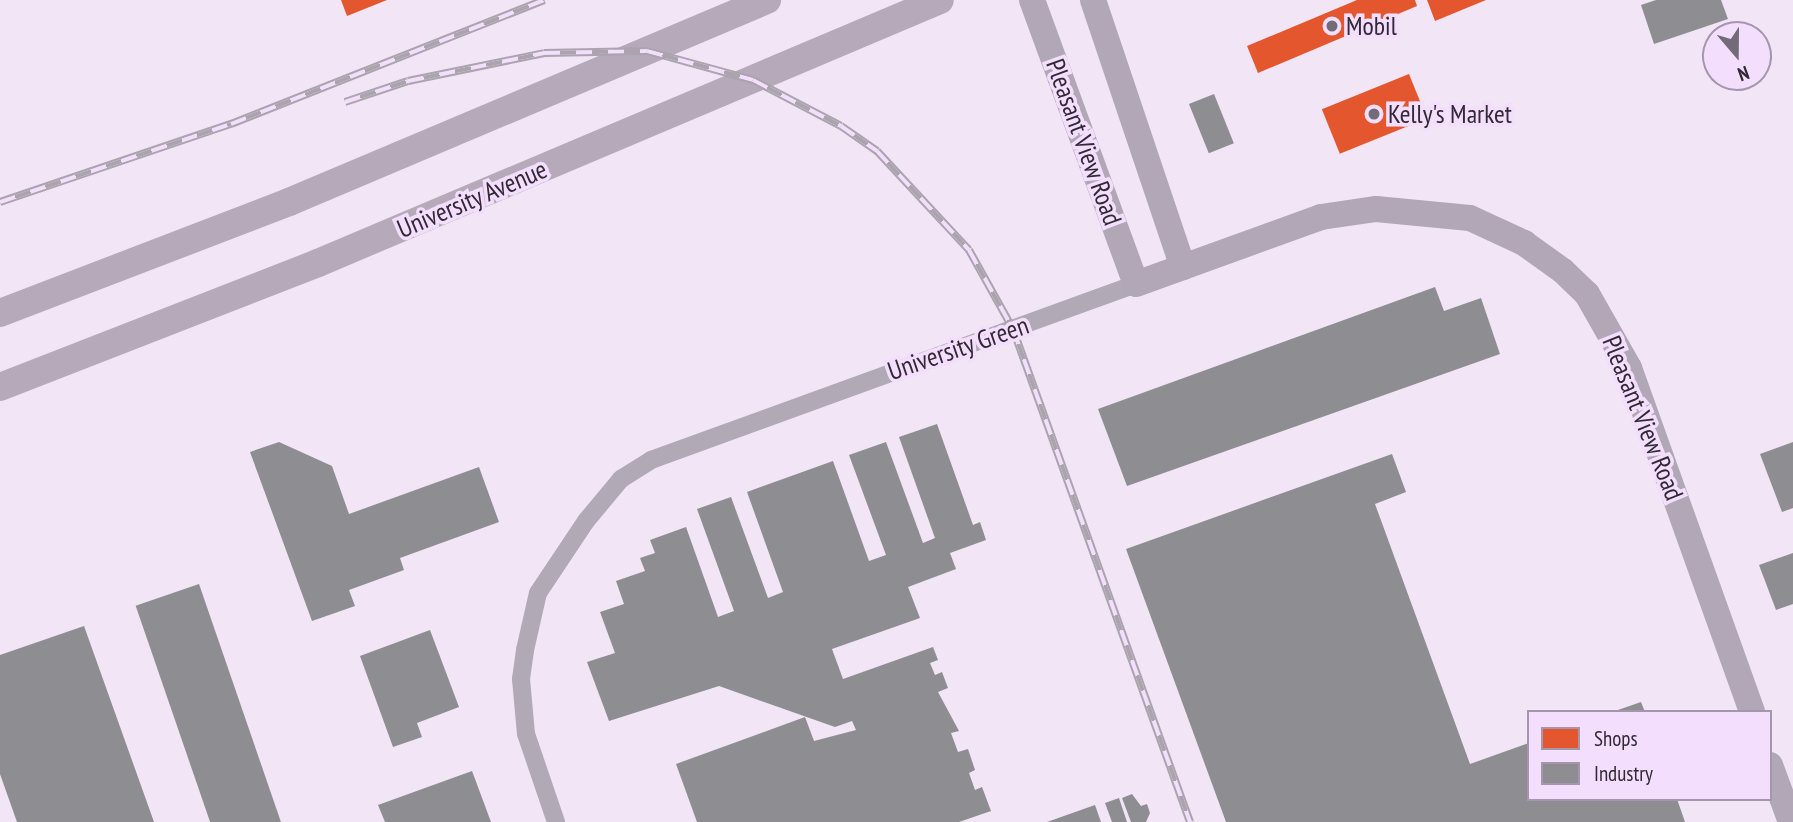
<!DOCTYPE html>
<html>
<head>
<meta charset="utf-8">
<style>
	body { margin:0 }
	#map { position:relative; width:1793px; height:822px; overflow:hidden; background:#f1e5f6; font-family:"PT Sans Narrow",sans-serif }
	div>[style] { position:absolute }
	.shops>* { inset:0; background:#e4572e; transform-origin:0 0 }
	.industry>* { inset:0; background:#8d8d92; transform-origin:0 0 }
	.street>* { height:18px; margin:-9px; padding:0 9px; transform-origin:9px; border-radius:9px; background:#b1a9b5 }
	.secondary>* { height:26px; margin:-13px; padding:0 13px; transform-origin:13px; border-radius:13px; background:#b1a7b6 }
	.primary>* { height:28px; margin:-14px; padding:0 14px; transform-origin:14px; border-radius:14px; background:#b6aaba }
	.rail>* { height:8px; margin-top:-4px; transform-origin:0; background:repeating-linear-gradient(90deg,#f4defd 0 16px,#aba4af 0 32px); box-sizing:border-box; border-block:2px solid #aba4af }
	.dots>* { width:19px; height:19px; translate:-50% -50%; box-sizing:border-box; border:4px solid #f4defd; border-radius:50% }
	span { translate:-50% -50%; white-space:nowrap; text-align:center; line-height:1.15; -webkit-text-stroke:7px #f4defd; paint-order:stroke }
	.poi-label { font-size:26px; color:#312934 }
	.left { translate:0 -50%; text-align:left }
	.street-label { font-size:26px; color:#312934 }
	.legend { position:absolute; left:1527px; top:710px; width:245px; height:91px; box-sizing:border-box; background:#f4defd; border:2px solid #a696ad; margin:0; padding:9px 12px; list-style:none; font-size:21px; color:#312934 }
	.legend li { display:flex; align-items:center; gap:14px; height:35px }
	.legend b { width:35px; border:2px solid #a696ad }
	.north { position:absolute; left:1702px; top:21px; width:70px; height:70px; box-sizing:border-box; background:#f4defd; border:2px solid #a696ad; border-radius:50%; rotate:160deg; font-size:19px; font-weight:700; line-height:28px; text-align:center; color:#312934 }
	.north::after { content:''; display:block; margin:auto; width:24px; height:32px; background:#746b78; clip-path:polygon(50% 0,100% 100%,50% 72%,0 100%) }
</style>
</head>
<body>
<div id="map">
	<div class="shops">
		<i style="clip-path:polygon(341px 0,387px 0,347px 16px)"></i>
		<i style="clip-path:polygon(1357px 0,1415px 0,1417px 6px,1258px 73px,1247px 46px)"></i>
		<i style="clip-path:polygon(1427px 0,1486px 0,1435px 21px)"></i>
		<i style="left:1409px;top:74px;width:48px;height:94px;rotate:68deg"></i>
	</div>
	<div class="industry">
		<i style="clip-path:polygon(1656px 0,1721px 0,1728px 19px,1654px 44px,1641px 5px)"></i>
		<i style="left:1214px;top:94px;width:53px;height:27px;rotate:68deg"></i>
		<i style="clip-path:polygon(1435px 287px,1444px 311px,1481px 298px,1500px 354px,1127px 486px,1098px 409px)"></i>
		<i style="clip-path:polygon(937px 424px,973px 525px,980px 522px,986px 540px,950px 553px,956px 569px,908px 587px,920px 618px,832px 649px,843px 679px,933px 647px,938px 660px,930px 663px,935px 675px,942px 672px,948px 688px,938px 692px,959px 731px,951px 733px,958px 752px,968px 749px,975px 770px,969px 773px,975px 790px,982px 787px,991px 811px,959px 822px,697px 822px,676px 764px,805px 717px,814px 741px,856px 730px,852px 721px,835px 727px,719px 686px,609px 721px,587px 662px,615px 653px,600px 612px,624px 604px,616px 581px,645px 571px,640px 558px,655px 553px,650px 540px,686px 527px,718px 617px,734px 611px,697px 509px,731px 497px,768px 598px,783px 592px,747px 492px,833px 461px,869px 561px,886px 555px,849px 455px,886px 442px,923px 543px,935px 538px,899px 437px)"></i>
		<i style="clip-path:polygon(279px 442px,332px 466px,349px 514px,479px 467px,499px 522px,400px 558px,404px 570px,349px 590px,355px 606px,312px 621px,250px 452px)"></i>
		<i style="clip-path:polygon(1793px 442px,1793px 508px,1782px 512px,1760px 454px)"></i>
		<i style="clip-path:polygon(1392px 454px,1406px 492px,1375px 504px,1470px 764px,1529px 743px,1529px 799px,1677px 799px,1685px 822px,1226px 822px,1126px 549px)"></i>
		<i style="clip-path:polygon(1793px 553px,1793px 604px,1776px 610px,1759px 565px)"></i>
		<i style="left:199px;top:584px;width:252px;height:67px;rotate:71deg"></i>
		<i style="clip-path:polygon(84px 626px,154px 822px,17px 822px,0 774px,0 655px)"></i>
		<i style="clip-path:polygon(430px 630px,459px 707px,417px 723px,422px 737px,393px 747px,360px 656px)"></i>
		<i style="clip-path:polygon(1641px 702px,1645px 712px,1615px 712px,1615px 711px)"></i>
		<i style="clip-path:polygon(472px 771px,491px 822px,385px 822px,378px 805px)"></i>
		<i style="clip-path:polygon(1132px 794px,1141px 806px,1147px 804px,1150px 813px,1146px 822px,1131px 822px,1122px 798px)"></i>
		<i style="clip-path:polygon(1119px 798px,1127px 822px,1112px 822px,1105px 803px)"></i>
		<i style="clip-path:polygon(1095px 805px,1101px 822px,1047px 822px)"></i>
	</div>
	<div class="street">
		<i style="left:556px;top:822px;width:93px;rotate:-108.8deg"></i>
		<i style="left:526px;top:734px;width:55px;rotate:-95.2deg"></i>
		<i style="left:521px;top:679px;width:29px;rotate:-82deg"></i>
		<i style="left:525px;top:650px;width:58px;rotate:-77.2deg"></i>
		<i style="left:538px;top:593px;width:87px;rotate:-56.3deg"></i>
		<i style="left:586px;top:521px;width:55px;rotate:-50.2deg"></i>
		<i style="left:621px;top:479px;width:36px;rotate:-32deg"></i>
		<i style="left:651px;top:460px;width:516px;rotate:-19.95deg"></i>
	</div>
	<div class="secondary">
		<i style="left:1032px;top:0;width:302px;rotate:69.9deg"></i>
		<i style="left:1136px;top:284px;width:197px;rotate:-19.9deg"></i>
		<i style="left:1321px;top:217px;width:56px;rotate:-8.3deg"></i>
		<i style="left:1376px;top:209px;width:94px;rotate:5.5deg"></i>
		<i style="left:1470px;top:218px;width:60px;rotate:24.8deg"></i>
		<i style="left:1524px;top:243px;width:48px;rotate:35.7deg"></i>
		<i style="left:1563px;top:271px;width:33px;rotate:44deg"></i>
		<i style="left:1587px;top:294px;width:85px;rotate:60.4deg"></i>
		<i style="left:1629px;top:368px;width:365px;rotate:70.3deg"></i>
		<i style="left:1093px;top:0;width:282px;rotate:71.4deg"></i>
		<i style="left:1770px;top:765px;width:61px;rotate:69.8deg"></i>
	</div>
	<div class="primary">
		<i style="left:0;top:313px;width:310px;rotate:-21deg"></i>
		<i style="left:289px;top:202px;width:519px;rotate:-22.91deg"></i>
		<i style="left:0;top:387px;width:341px;rotate:-21.3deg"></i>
		<i style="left:318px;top:263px;width:675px;rotate:-22.92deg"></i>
	</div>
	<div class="rail">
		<i style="left:345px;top:102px;width:66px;rotate:-18.4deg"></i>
		<i style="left:408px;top:81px;width:139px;rotate:-11.6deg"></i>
		<i style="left:544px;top:53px;width:103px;rotate:-1.1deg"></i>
		<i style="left:647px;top:51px;width:110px;rotate:15.3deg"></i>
		<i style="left:753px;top:80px;width:99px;rotate:27.6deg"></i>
		<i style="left:841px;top:126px;width:44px;rotate:34.8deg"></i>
		<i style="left:877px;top:151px;width:135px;rotate:47.1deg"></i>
		<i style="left:969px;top:250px;width:90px;rotate:60.9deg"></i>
		<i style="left:1013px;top:329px;width:524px;rotate:70.25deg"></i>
		<i style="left:0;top:202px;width:244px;rotate:-18.7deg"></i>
		<i style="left:231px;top:124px;width:337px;rotate:-21.6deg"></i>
	</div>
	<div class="dots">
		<i style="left:1332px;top:26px;background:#746b78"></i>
		<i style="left:1374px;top:114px;background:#746b78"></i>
	</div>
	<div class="poi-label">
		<span class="left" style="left:1346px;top:26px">Mobil</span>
		<span class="left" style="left:1388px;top:114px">Kelly's Market</span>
	</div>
	<div class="street-label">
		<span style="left:1084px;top:142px;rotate:70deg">Pleasant View Road</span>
		<span style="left:472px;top:199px;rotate:-23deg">University Avenue</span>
		<span style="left:958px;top:348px;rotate:-19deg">University Green</span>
		<span style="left:1643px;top:418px;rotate:68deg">Pleasant View Road</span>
	</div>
	<ul class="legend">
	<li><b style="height:19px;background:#e4572e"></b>Shops</li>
	<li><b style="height:19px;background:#8d8d92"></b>Industry</li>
	</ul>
	<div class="north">N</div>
</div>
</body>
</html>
